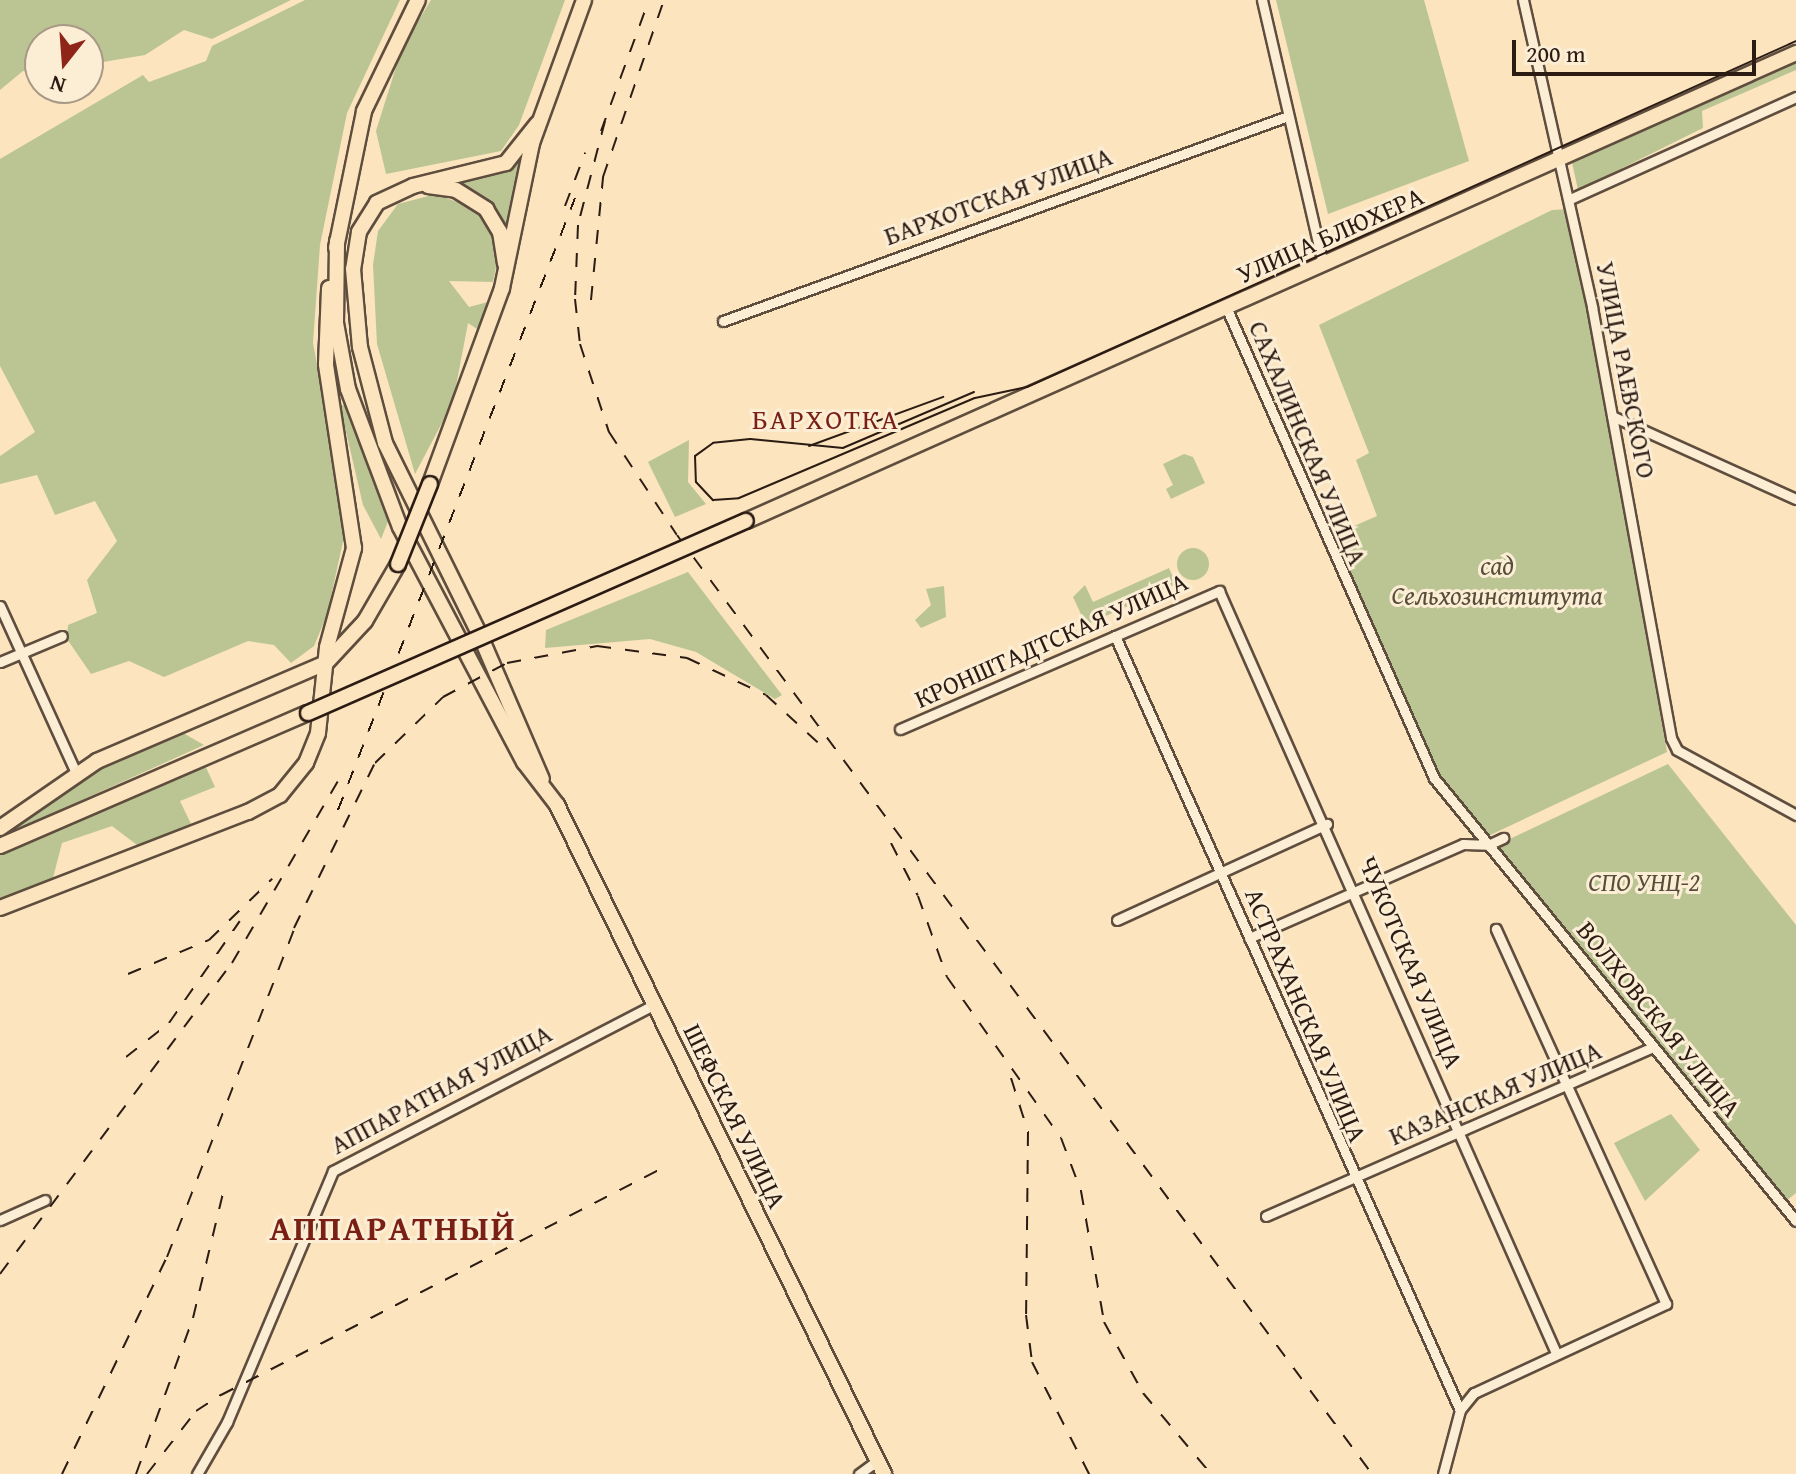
<!DOCTYPE html>
<html>
<head>
<meta charset="utf-8">
<style>
	body { margin:0 }
	#map { position:relative; width:1796px; height:1474px; overflow:hidden; background:#fbe4be; font-family:"Gentium Book Plus",serif }
	div>[style] { position:absolute }
	.green>* { inset:0; background:#bbc594 }
	.round { border-radius:50% }
	.roads { filter:drop-shadow(2px 0 #5f4d3e) drop-shadow(-2px 0 #5f4d3e) drop-shadow(0 2px #5f4d3e) drop-shadow(0 -2px #5f4d3e) }
	.minor>* { height:9px; margin:-4.5px; padding:0 4.5px; transform-origin:4.5px; border-radius:4.5px; background:#fcedd5 }
	.primary>* { height:14px; margin:-7px; padding:0 7px; transform-origin:7px; border-radius:7px; background:#fbe4be }
	.tram>* { height:2px; margin:-1px; padding:0 1px; transform-origin:1px; border-radius:1px; background:#2b1b13 }
	.rail>* { height:2px; margin-top:-1px; transform-origin:0; background:repeating-linear-gradient(90deg,#2b1b13 0 14px,transparent 0 28px) }
	.bridges { filter:drop-shadow(2px 0 #2b1b13) drop-shadow(-2px 0 #2b1b13) drop-shadow(0 2px #2b1b13) drop-shadow(0 -2px #2b1b13) }
	.primary-bridge>* { height:14px; margin:-7px; padding:0 7px; transform-origin:7px; border-radius:7px; background:#fbe4be }
	span { translate:-50% -50%; white-space:nowrap; text-align:center; line-height:1.15; -webkit-text-stroke:6px #fcedd5; paint-order:stroke }
	.street-label { font-size:26px; color:#2b1b13 }
	.park-label { font-size:26px; color:#564e3a; font-style:italic }
	.neighbourhood-label { font-size:28px; color:#7a1f14; letter-spacing:2px }
	.district-label { font-size:34px; color:#7a1f14; font-weight:700; letter-spacing:2px }
	.north { position:absolute; left:24px; top:24px; width:80px; height:80px; box-sizing:border-box; background:#fcedd5; border:2px solid #a89987; border-radius:50%; rotate:197deg; font-size:22px; font-weight:700; line-height:32px; text-align:center; color:#2b1b13 }
	.north::after { content:''; display:block; margin:auto; width:28px; height:36px; background:#8f2418; clip-path:polygon(50% 0,100% 100%,50% 72%,0 100%) }
	.scale { position:absolute; left:1512px; top:40px; width:244px; height:36px; box-sizing:border-box; border:4px solid #2b1b13; border-top:0; padding-left:10px; font-size:24px; line-height:28px; white-space:nowrap; color:#2b1b13; -webkit-text-stroke:6px #fcedd5; paint-order:stroke }
</style>
</head>
<body>
<div id="map">
	<div class="green">
		<i style="clip-path:polygon(0 0,291px 0,212px 39px,184px 30px,145px 55px,103px 62px,88px 80px,88px 40px,40px 40px,40px 75px,23px 71px,0 90px)"></i>
		<i style="clip-path:polygon(305px 0,400px 0,347px 113px,320px 245px,313px 343px,347px 523px,327px 615px,314px 646px,291px 663px,274px 645px,248px 641px,164px 677px,129px 661px,91px 674px,67px 639px,68px 625px,97px 613px,87px 580px,117px 541px,95px 501px,55px 515px,37px 475px,0 484px,0 456px,35px 432px,0 366px,0 159px,143px 75px,149px 82px,206px 61px,212px 46px)"></i>
		<i style="clip-path:polygon(431px 0,565px 0,519px 125px,501px 151px,386px 174px,376px 131px,402px 48px)"></i>
		<i style="clip-path:polygon(1276px 0,1424px 0,1469px 161px,1328px 214px)"></i>
		<i style="clip-path:polygon(1796px 57px,1796px 70px,1702px 111px,1703px 128px,1578px 190px,1571px 158px)"></i>
		<i style="clip-path:polygon(524px 146px,505px 257px,486px 210px,423px 183px,494px 167px)"></i>
		<i style="clip-path:polygon(436px 194px,483px 212px,495px 231px,497px 262px,493px 282px,449px 281px,469px 307px,488px 302px,480px 331px,468px 323px,453px 402px,415px 474px,377px 344px,373px 265px,378px 231px,398px 204px)"></i>
		<i style="clip-path:polygon(1569px 209px,1667px 752px,1488px 836px,1440px 776px,1329px 537px,1377px 516px,1356px 460px,1369px 453px,1319px 325px,1552px 210px)"></i>
		<i style="clip-path:polygon(350px 403px,391px 514px,381px 539px,363px 505px,340px 406px)"></i>
		<i style="clip-path:polygon(689px 440px,688px 482px,706px 504px,675px 517px,648px 462px)"></i>
		<i style="clip-path:polygon(1184px 454px,1193px 457px,1205px 483px,1171px 499px,1166px 489px,1173px 485px,1163px 464px)"></i>
		<i class="round" style="left:1177px;top:548px;width:32px;height:32px"></i>
		<i style="clip-path:polygon(1169px 568px,1176px 584px,1086px 625px,1073px 597px,1085px 585px,1093px 602px)"></i>
		<i style="clip-path:polygon(688px 572px,782px 695px,775px 699px,696px 652px,650px 639px,545px 648px,546px 630px)"></i>
		<i style="clip-path:polygon(944px 586px,946px 617px,921px 628px,915px 620px,931px 605px,926px 589px)"></i>
		<i style="clip-path:polygon(176px 729px,204px 745px,0 837px,60px 789px)"></i>
		<i style="clip-path:polygon(204px 763px,215px 787px,180px 801px,192px 826px,141px 848px,112px 826px,62px 843px,53px 878px,0 898px,0 851px)"></i>
		<i style="clip-path:polygon(1668px 764px,1796px 925px,1796px 1193px,1786px 1201px,1495px 846px)"></i>
		<i style="clip-path:polygon(1671px 1114px,1700px 1150px,1645px 1201px,1614px 1143px)"></i>
	</div>
	<div class="roads">
		<div class="minor">
			<i style="left:1262px;top:0;width:271px;rotate:77deg"></i>
			<i style="left:1523px;top:0;width:315px;rotate:77.3deg"></i>
			<i style="left:1592px;top:307px;width:438px;rotate:79.6deg"></i>
			<i style="left:1671px;top:738px;width:13px;rotate:63deg"></i>
			<i style="left:1677px;top:750px;width:136px;rotate:28.6deg"></i>
			<i style="left:1570px;top:199px;width:248px;rotate:-24.3deg"></i>
			<i style="left:1226px;top:307px;width:515px;rotate:66.17deg"></i>
			<i style="left:1434px;top:778px;width:572px;rotate:50.75deg"></i>
			<i style="left:723px;top:321px;width:601px;rotate:-19.94deg"></i>
			<i style="left:1612px;top:416px;width:202px;rotate:24.3deg"></i>
			<i style="left:0;top:606px;width:183px;rotate:65.5deg"></i>
			<i style="left:1115px;top:636px;width:847px;rotate:65.98deg"></i>
			<i style="left:0;top:662px;width:67px;rotate:-22.8deg"></i>
			<i style="left:900px;top:729px;width:348px;rotate:-23.4deg"></i>
			<i style="left:1219px;top:591px;width:833px;rotate:66.14deg"></i>
			<i style="left:1117px;top:920px;width:231px;rotate:-24.6deg"></i>
			<i style="left:1249px;top:938px;width:234px;rotate:-23.7deg"></i>
			<i style="left:1463px;top:844px;width:25px;rotate:2deg"></i>
			<i style="left:1488px;top:845px;width:17px;rotate:-25deg"></i>
			<i style="left:1266px;top:1216px;width:422px;rotate:-23.6deg"></i>
			<i style="left:0;top:1220px;width:49px;rotate:-24deg"></i>
			<i style="left:197px;top:1474px;width:60px;rotate:-60deg"></i>
			<i style="left:227px;top:1422px;width:272px;rotate:-67.1deg"></i>
			<i style="left:333px;top:1171px;width:360px;rotate:-27.4deg"></i>
			<i style="left:859px;top:1474px;width:24px;rotate:-36deg"></i>
			<i style="left:1443px;top:1474px;width:66px;rotate:-75.1deg"></i>
			<i style="left:1460px;top:1410px;width:22px;rotate:-51deg"></i>
			<i style="left:1474px;top:1393px;width:212px;rotate:-24.9deg"></i>
			<i style="left:1666px;top:1304px;width:412px;rotate:-114.4deg"></i>
		</div>
		<div class="primary">
			<i style="left:537px;top:124px;width:50px;rotate:128.5deg"></i>
			<i style="left:506px;top:163px;width:96px;rotate:166.1deg"></i>
			<i style="left:413px;top:186px;width:40px;rotate:155deg"></i>
			<i style="left:377px;top:203px;width:34px;rotate:122deg"></i>
			<i style="left:359px;top:232px;width:37px;rotate:99deg"></i>
			<i style="left:353px;top:269px;width:78px;rotate:84.9deg"></i>
			<i style="left:360px;top:347px;width:99px;rotate:75.4deg"></i>
			<i style="left:385px;top:443px;width:212px;rotate:63.7deg"></i>
			<i style="left:479px;top:633px;width:159px;rotate:66.7deg"></i>
			<i style="left:428px;top:186px;width:28px;rotate:8deg"></i>
			<i style="left:456px;top:190px;width:36px;rotate:32deg"></i>
			<i style="left:486px;top:209px;width:27px;rotate:59deg"></i>
			<i style="left:500px;top:232px;width:32px;rotate:81deg"></i>
			<i style="left:337px;top:241px;width:82px;rotate:90.7deg"></i>
			<i style="left:336px;top:323px;width:67px;rotate:79.7deg"></i>
			<i style="left:348px;top:389px;width:147px;rotate:69.4deg"></i>
			<i style="left:400px;top:527px;width:266px;rotate:62.2deg"></i>
			<i style="left:524px;top:762px;width:54px;rotate:52.5deg"></i>
			<i style="left:557px;top:805px;width:745px;rotate:63.95deg"></i>
			<i style="left:336px;top:248px;width:140px;rotate:-78.4deg"></i>
			<i style="left:364px;top:111px;width:123px;rotate:-64.1deg"></i>
			<i style="left:430px;top:484px;width:209px;rotate:-69.8deg"></i>
			<i style="left:502px;top:288px;width:148px;rotate:-78.3deg"></i>
			<i style="left:532px;top:143px;width:152px;rotate:-70deg"></i>
			<i style="left:746px;top:521px;width:1150px;rotate:-24.02deg"></i>
			<i style="left:0;top:828px;width:118px;rotate:-34.6deg"></i>
			<i style="left:97px;top:761px;width:249px;rotate:-23.2deg"></i>
			<i style="left:326px;top:663px;width:57px;rotate:-47.1deg"></i>
			<i style="left:365px;top:621px;width:66px;rotate:-59.9deg"></i>
			<i style="left:0;top:846px;width:335px;rotate:-23.4deg"></i>
			<i style="left:0;top:908px;width:266px;rotate:-21.2deg"></i>
			<i style="left:248px;top:812px;width:36px;rotate:-28deg"></i>
			<i style="left:280px;top:795px;width:41px;rotate:-50.9deg"></i>
			<i style="left:306px;top:763px;width:32px;rotate:-68deg"></i>
			<i style="left:318px;top:733px;width:86px;rotate:-84deg"></i>
			<i style="left:327px;top:647px;width:103px;rotate:-74.7deg"></i>
			<i style="left:354px;top:548px;width:186px;rotate:-98.7deg"></i>
			<i style="left:326px;top:364px;width:76px;rotate:-87.7deg"></i>
		</div>
	</div>
	<div class="tram">
		<i style="left:974px;top:392px;width:142px;rotate:156.9deg"></i>
		<i style="left:843px;top:448px;width:93px;rotate:-174.5deg"></i>
		<i style="left:750px;top:439px;width:37px;rotate:174deg"></i>
		<i style="left:713px;top:443px;width:22px;rotate:144deg"></i>
		<i style="left:695px;top:456px;width:26px;rotate:88deg"></i>
		<i style="left:696px;top:482px;width:25px;rotate:47deg"></i>
		<i style="left:713px;top:500px;width:26px;rotate:-4deg"></i>
		<i style="left:739px;top:498px;width:256px;rotate:-23deg"></i>
		<i style="left:975px;top:398px;width:53px;rotate:-11.9deg"></i>
		<i style="left:1027px;top:387px;width:843px;rotate:-24.22deg"></i>
		<i style="left:809px;top:446px;width:143px;rotate:-20.1deg"></i>
	</div>
	<div class="rail">
		<i style="left:605px;top:121px;width:107px;rotate:104.6deg"></i>
		<i style="left:578px;top:225px;width:74px;rotate:92.3deg"></i>
		<i style="left:575px;top:299px;width:45px;rotate:83.7deg"></i>
		<i style="left:580px;top:344px;width:93px;rotate:71.8deg"></i>
		<i style="left:609px;top:432px;width:123px;rotate:56.6deg"></i>
		<i style="left:677px;top:535px;width:1168px;rotate:53.49deg"></i>
		<i style="left:601px;top:131px;width:140px;rotate:-69.9deg"></i>
		<i style="left:565px;top:206px;width:57px;rotate:-69.3deg"></i>
		<i style="left:591px;top:300px;width:124px;rotate:-84.4deg"></i>
		<i style="left:603px;top:177px;width:187px;rotate:-71deg"></i>
		<i style="left:338px;top:810px;width:656px;rotate:-68.83deg"></i>
		<i style="left:891px;top:843px;width:59px;rotate:63deg"></i>
		<i style="left:918px;top:896px;width:86px;rotate:70.3deg"></i>
		<i style="left:947px;top:977px;width:197px;rotate:54.7deg"></i>
		<i style="left:1061px;top:1138px;width:57px;rotate:69.3deg"></i>
		<i style="left:1081px;top:1191px;width:133px;rotate:80deg"></i>
		<i style="left:1104px;top:1322px;width:81px;rotate:61.2deg"></i>
		<i style="left:1143px;top:1393px;width:106px;rotate:50deg"></i>
		<i style="left:294px;top:928px;width:184px;rotate:-63.9deg"></i>
		<i style="left:375px;top:763px;width:95px;rotate:-44.1deg"></i>
		<i style="left:443px;top:697px;width:72px;rotate:-28deg"></i>
		<i style="left:507px;top:663px;width:92px;rotate:-10.7deg"></i>
		<i style="left:597px;top:646px;width:91px;rotate:7.6deg"></i>
		<i style="left:687px;top:658px;width:87px;rotate:25.1deg"></i>
		<i style="left:766px;top:695px;width:81px;rotate:42.5deg"></i>
		<i style="left:128px;top:974px;width:88px;rotate:-22.8deg"></i>
		<i style="left:209px;top:940px;width:88px;rotate:-44.1deg"></i>
		<i style="left:126px;top:1057px;width:55px;rotate:-38.3deg"></i>
		<i style="left:169px;top:1023px;width:124px;rotate:-55.2deg"></i>
		<i style="left:1011px;top:1078px;width:57px;rotate:72.5deg"></i>
		<i style="left:1028px;top:1132px;width:183px;rotate:90.6deg"></i>
		<i style="left:1026px;top:1315px;width:47px;rotate:82.7deg"></i>
		<i style="left:1032px;top:1362px;width:126px;rotate:63deg"></i>
		<i style="left:0;top:1274px;width:388px;rotate:-53.3deg"></i>
		<i style="left:232px;top:963px;width:213px;rotate:-59.8deg"></i>
		<i style="left:62px;top:1474px;width:241px;rotate:-64.2deg"></i>
		<i style="left:167px;top:1257px;width:362px;rotate:-68.8deg"></i>
		<i style="left:136px;top:1474px;width:166px;rotate:-69.9deg"></i>
		<i style="left:193px;top:1318px;width:133px;rotate:-76.5deg"></i>
		<i style="left:147px;top:1474px;width:80px;rotate:-52.1deg"></i>
		<i style="left:196px;top:1411px;width:30px;rotate:-33deg"></i>
		<i style="left:221px;top:1395px;width:494px;rotate:-27.2deg"></i>
	</div>
	<div class="bridges">
		<div class="primary-bridge">
			<i style="left:398px;top:564px;width:86px;rotate:-68.2deg"></i>
			<i style="left:308px;top:713px;width:478px;rotate:-23.7deg"></i>
		</div>
	</div>
	<div class="street-label">
		<span style="left:998px;top:196px;rotate:-20deg">БАРХОТСКАЯ УЛИЦА</span>
		<span style="left:1330px;top:235px;rotate:-24deg">УЛИЦА БЛЮХЕРА</span>
		<span style="left:1626px;top:370px;rotate:79deg">УЛИЦА РАЕВСКОГО</span>
		<span style="left:1308px;top:443px;rotate:67deg">САХАЛИНСКАЯ УЛИЦА</span>
		<span style="left:1051px;top:640px;rotate:-24deg">КРОНШТАДТСКАЯ УЛИЦА</span>
		<span style="left:1411px;top:962px;rotate:67deg">ЧУКОТСКАЯ УЛИЦА</span>
		<span style="left:1306px;top:1015px;rotate:67deg">АСТРАХАНСКАЯ УЛИЦА</span>
		<span style="left:1659px;top:1019px;rotate:51deg">ВОЛХОВСКАЯ УЛИЦА</span>
		<span style="left:441px;top:1089px;rotate:-28deg">АППАРАТНАЯ УЛИЦА</span>
		<span style="left:1495px;top:1093px;rotate:-23deg">КАЗАНСКАЯ УЛИЦА</span>
		<span style="left:735px;top:1116px;rotate:64deg">ШЕФСКАЯ УЛИЦА</span>
	</div>
	<div class="park-label">
		<span style="left:1497px;top:580px">сад<br>Сельхозинститута</span>
		<span style="left:1644px;top:882px">СПО УНЦ-2</span>
	</div>
	<div class="neighbourhood-label">
		<span style="left:826px;top:419px">БАРХОТКА</span>
	</div>
	<div class="district-label">
		<span style="left:393px;top:1228px">АППАРАТНЫЙ</span>
	</div>
	<div class="north">N</div>
	<div class="scale">200 m</div>
</div>
</body>
</html>
